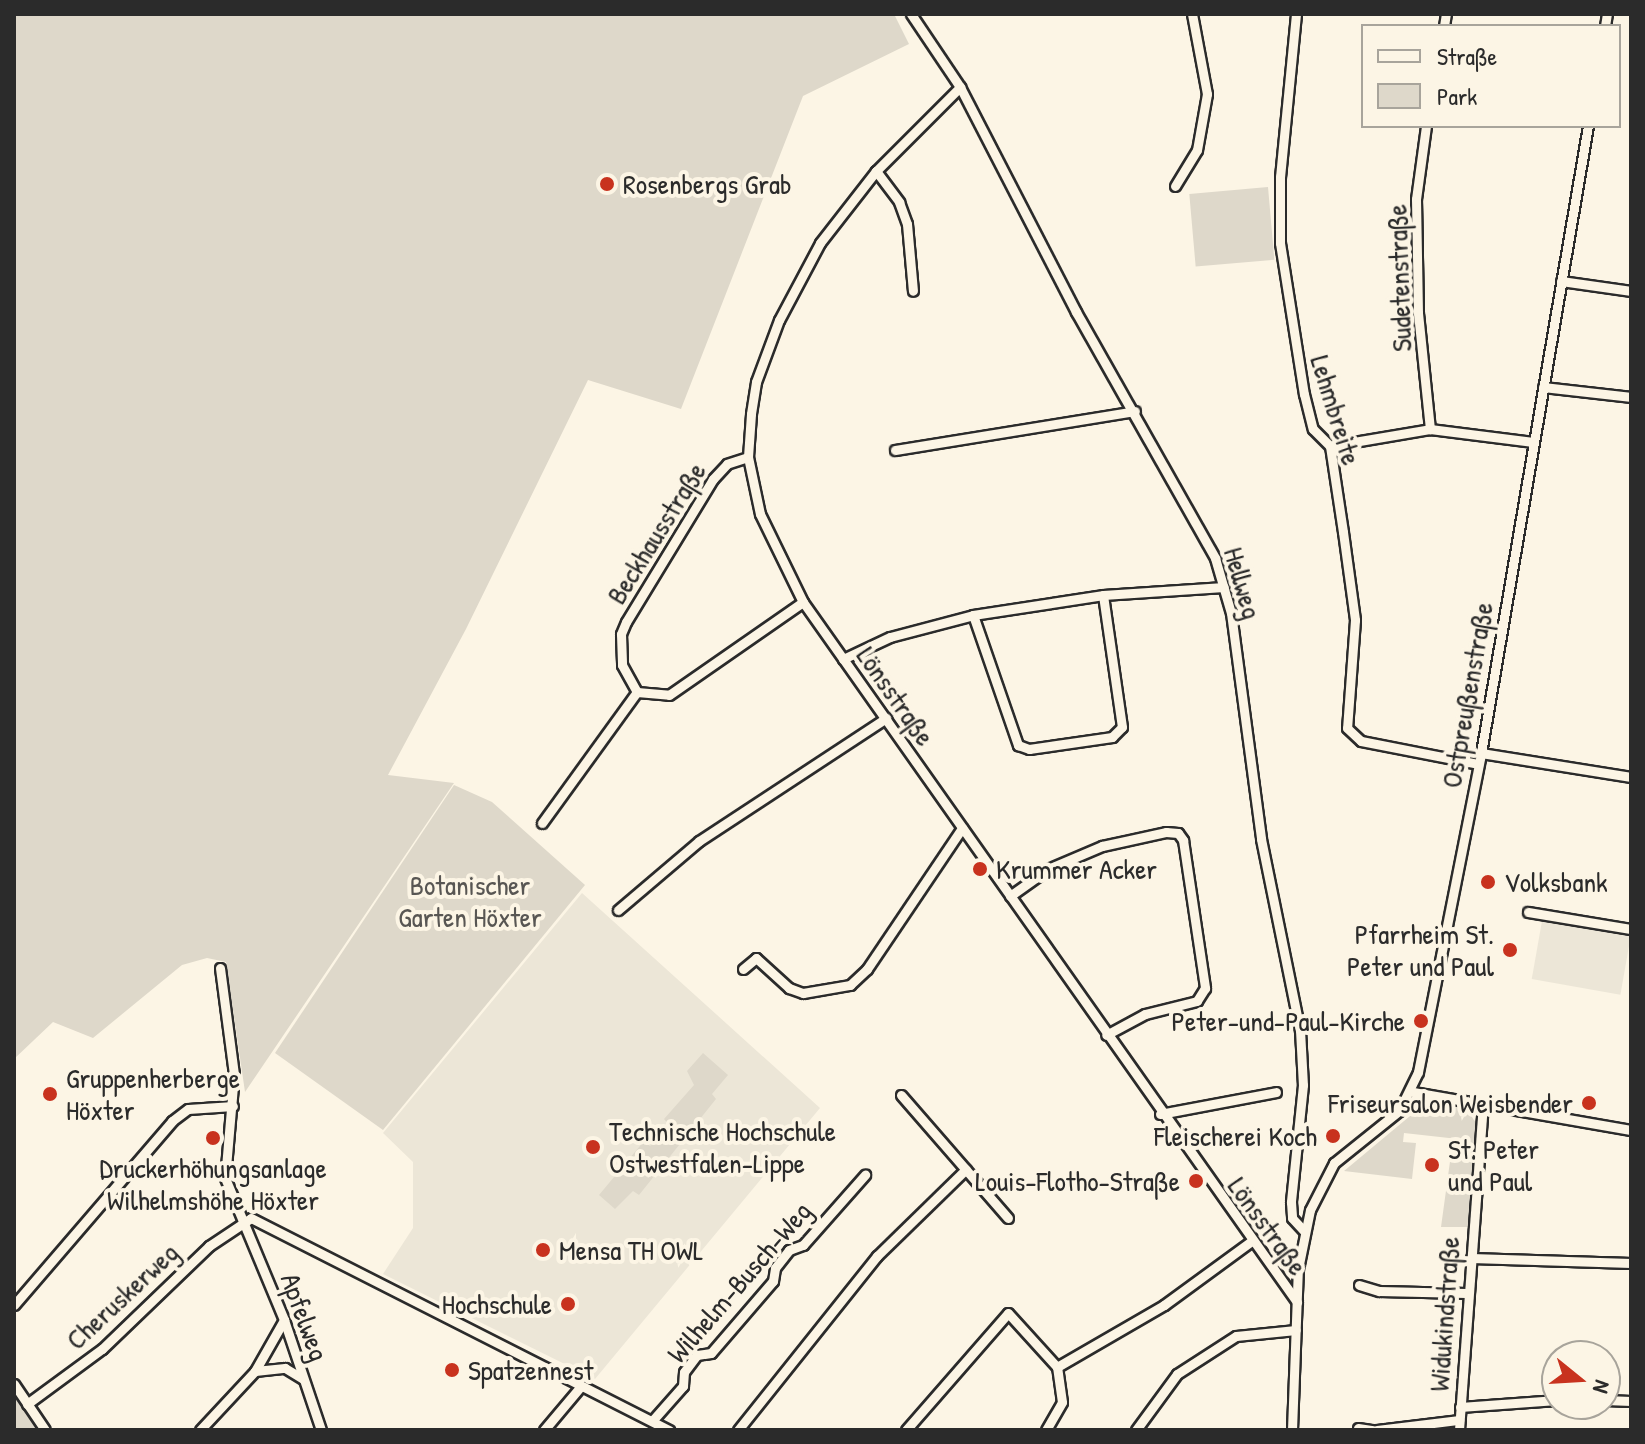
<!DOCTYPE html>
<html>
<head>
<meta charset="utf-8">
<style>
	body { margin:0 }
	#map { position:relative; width:1645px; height:1444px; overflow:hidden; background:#fcf5e5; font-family:"Patrick Hand",sans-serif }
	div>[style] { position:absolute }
	.built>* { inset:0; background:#ece6d7; transform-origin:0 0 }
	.green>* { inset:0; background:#ded8ca; transform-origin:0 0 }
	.roads { filter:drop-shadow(2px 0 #2b2b2b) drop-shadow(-2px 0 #2b2b2b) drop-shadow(0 2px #2b2b2b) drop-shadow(0 -2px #2b2b2b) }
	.minor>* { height:9px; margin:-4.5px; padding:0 4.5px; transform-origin:4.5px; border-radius:4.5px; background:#fcf5e5 }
	.dots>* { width:22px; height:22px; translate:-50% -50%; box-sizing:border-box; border:4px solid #fcf5e5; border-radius:50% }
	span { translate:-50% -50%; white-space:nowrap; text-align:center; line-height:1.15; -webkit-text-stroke:8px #fcf5e5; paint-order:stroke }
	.poi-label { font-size:28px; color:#2b2b2b }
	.left { translate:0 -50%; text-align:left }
	.right { translate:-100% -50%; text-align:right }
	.street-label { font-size:28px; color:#2b2b2b }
	.park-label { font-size:28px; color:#585653 }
	.frame { position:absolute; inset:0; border:16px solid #2b2b2b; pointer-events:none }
	.legend { position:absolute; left:1361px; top:24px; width:260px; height:104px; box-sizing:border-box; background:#fcf5e5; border:2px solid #a8a49b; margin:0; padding:10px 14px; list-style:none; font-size:24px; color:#2b2b2b }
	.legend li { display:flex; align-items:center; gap:16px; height:40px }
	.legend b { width:40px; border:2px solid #a8a49b }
	.north { position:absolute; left:1541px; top:1340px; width:80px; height:80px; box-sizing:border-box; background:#fcf5e5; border:2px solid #a8a49b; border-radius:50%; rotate:108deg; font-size:22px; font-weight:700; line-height:32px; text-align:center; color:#2b2b2b }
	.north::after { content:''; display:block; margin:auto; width:28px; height:36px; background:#c8321e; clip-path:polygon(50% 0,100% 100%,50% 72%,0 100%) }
</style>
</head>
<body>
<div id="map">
	<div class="built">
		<i style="clip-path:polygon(582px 893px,820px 1108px,595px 1379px,383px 1274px,413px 1228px,413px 1162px,383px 1133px)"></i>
		<i style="left:1542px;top:921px;width:90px;height:59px;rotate:10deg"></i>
	</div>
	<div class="green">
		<i style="clip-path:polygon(14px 14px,894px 14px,909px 44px,803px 96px,681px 409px,588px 380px,466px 629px,388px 775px,454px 783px,245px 1092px,226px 962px,207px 958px,182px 965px,93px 1038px,53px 1022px,14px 1059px)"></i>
		<i style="left:1268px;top:187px;width:73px;height:79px;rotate:85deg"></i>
		<i style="clip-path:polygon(454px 785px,492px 802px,585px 885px,383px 1130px,275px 1053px)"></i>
		<i style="clip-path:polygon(703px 1053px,728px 1075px,712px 1094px,716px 1099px,639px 1195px,633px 1191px,615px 1209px,599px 1195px,644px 1141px,650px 1146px,669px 1125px,664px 1119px,694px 1085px,687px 1071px)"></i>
		<i style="clip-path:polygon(1422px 1097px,1478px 1108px,1468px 1227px,1441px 1227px,1452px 1147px,1467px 1150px,1467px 1140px,1404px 1133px,1403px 1142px,1416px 1143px,1412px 1179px,1344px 1171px,1416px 1111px)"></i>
		<i style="clip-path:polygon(14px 1394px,38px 1430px,14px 1430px)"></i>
	</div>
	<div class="roads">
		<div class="minor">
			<i style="left:911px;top:14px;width:88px;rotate:56.1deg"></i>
			<i style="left:960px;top:87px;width:253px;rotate:62.7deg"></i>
			<i style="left:1076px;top:312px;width:283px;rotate:60.5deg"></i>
			<i style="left:1215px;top:558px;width:57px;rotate:73.8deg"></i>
			<i style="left:1231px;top:613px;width:228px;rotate:82.4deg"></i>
			<i style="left:1261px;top:839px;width:195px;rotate:78.5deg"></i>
			<i style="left:1300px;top:1030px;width:55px;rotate:86.9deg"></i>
			<i style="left:1303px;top:1085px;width:118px;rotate:95.9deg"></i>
			<i style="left:1291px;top:1202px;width:16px;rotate:86deg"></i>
			<i style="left:1292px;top:1218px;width:18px;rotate:47deg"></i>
			<i style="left:1296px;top:14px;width:164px;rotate:95.6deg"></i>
			<i style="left:1280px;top:177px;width:66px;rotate:90deg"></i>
			<i style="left:1280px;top:243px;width:153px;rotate:81deg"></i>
			<i style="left:1304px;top:394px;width:36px;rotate:76deg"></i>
			<i style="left:1313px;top:429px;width:24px;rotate:45deg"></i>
			<i style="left:1330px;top:446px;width:87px;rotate:81.4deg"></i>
			<i style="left:1343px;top:532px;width:89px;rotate:82.2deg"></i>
			<i style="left:1355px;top:620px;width:108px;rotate:94.2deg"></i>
			<i style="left:1347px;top:728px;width:19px;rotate:43deg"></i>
			<i style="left:1361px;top:741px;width:119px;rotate:11.1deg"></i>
			<i style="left:1444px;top:26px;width:12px;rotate:-81deg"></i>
			<i style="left:1605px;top:26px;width:12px;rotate:-81deg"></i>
			<i style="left:960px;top:87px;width:119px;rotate:135deg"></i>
			<i style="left:876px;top:171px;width:91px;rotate:127.9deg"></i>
			<i style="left:820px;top:243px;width:87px;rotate:118deg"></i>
			<i style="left:779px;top:320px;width:66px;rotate:110.4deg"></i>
			<i style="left:756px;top:382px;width:32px;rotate:99deg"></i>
			<i style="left:751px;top:414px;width:43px;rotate:94deg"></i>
			<i style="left:748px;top:457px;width:58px;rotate:78.1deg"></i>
			<i style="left:760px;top:514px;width:98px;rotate:64deg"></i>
			<i style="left:803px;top:602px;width:857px;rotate:54.79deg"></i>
			<i style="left:1426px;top:126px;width:74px;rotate:97.8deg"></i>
			<i style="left:1416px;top:199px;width:114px;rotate:89deg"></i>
			<i style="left:1418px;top:313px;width:117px;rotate:84.1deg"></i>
			<i style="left:876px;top:171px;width:39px;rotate:53deg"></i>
			<i style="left:899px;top:202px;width:23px;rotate:70deg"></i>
			<i style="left:907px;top:224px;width:67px;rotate:84.9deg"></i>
			<i style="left:1175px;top:186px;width:42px;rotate:-58.6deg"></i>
			<i style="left:1197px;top:150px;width:57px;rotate:-79.9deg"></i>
			<i style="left:1207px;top:94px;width:81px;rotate:-100.6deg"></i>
			<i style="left:1561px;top:281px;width:71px;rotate:8.1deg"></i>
			<i style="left:1543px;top:387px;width:89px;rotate:6.5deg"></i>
			<i style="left:1330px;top:446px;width:101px;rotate:-9.6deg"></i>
			<i style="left:1430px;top:429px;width:104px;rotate:7.2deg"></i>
			<i style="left:895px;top:450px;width:243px;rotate:-9.2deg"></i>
			<i style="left:748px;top:457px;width:22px;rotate:162deg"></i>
			<i style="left:727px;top:464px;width:21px;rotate:133deg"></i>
			<i style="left:713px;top:479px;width:167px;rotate:121.3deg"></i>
			<i style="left:626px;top:622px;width:13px;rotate:113deg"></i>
			<i style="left:621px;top:634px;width:31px;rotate:88deg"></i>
			<i style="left:622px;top:665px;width:31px;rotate:61deg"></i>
			<i style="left:637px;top:692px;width:32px;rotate:5deg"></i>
			<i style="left:669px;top:695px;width:163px;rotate:-34.8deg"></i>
			<i style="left:973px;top:615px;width:138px;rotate:70.9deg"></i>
			<i style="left:1018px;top:745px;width:12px;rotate:20deg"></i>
			<i style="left:1029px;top:749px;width:84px;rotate:-8.2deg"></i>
			<i style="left:1112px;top:737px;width:14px;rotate:-45deg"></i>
			<i style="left:1122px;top:727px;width:133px;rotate:-98.2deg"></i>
			<i style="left:843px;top:659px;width:52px;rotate:-25.1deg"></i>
			<i style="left:890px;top:637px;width:86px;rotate:-14.8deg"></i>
			<i style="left:973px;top:615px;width:132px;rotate:-8.7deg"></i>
			<i style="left:1103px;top:595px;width:121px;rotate:-3.8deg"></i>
			<i style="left:1481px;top:753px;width:152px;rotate:9.1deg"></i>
			<i style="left:542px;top:823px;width:162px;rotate:-54.1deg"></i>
			<i style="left:1010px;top:896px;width:47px;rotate:-35.4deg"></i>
			<i style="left:1048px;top:869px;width:59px;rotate:-23.1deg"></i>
			<i style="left:1102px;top:846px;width:66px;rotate:-12.3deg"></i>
			<i style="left:1166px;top:832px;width:12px;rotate:5deg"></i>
			<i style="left:1178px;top:833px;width:9px;rotate:54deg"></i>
			<i style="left:1183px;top:840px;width:150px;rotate:81.5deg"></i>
			<i style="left:1205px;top:988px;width:15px;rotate:122deg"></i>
			<i style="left:1197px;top:1001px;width:54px;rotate:166deg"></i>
			<i style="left:1145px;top:1014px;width:44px;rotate:151.7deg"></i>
			<i style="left:618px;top:910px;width:106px;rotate:-40.4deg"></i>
			<i style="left:699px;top:841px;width:224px;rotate:-33.3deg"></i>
			<i style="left:1528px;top:912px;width:104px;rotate:9.4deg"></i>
			<i style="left:220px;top:968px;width:107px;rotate:82.5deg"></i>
			<i style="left:234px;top:1074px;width:104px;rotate:94.9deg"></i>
			<i style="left:225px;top:1178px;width:154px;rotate:67.4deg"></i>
			<i style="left:284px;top:1320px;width:116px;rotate:71.4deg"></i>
			<i style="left:743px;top:969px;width:17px;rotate:-40deg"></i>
			<i style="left:756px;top:958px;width:45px;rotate:42.3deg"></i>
			<i style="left:789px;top:988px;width:15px;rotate:20deg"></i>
			<i style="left:803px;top:993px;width:48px;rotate:-9.7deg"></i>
			<i style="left:850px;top:985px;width:23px;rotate:-43deg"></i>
			<i style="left:867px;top:969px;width:170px;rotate:-56deg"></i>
			<i style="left:1413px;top:1092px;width:221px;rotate:9.9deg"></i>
			<i style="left:901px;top:1095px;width:163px;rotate:49deg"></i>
			<i style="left:1160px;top:1114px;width:118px;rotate:-10.7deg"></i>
			<i style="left:1471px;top:1258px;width:160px;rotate:1.8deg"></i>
			<i style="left:1359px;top:1285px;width:21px;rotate:17deg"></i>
			<i style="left:1379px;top:1291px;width:87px;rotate:1.3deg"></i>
			<i style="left:14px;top:1305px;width:243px;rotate:-49.3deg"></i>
			<i style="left:172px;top:1121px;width:20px;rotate:-37deg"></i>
			<i style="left:188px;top:1109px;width:45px;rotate:-3.8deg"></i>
			<i style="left:255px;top:1371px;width:59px;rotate:-60.4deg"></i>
			<i style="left:14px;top:1384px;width:55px;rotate:56deg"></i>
			<i style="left:1605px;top:1400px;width:26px;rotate:2deg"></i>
			<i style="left:27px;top:1404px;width:93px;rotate:-36.3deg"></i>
			<i style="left:102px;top:1349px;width:149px;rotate:-43.9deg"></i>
			<i style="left:209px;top:1246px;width:50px;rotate:-33.7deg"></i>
			<i style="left:251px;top:1218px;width:469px;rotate:26.9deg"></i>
			<i style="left:1460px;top:1407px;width:97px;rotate:-4.1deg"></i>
			<i style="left:652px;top:1421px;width:47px;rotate:-48.5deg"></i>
			<i style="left:683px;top:1386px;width:14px;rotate:-86deg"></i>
			<i style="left:684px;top:1372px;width:21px;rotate:-53deg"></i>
			<i style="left:697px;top:1355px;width:14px;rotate:-8deg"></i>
			<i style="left:711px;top:1353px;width:95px;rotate:-49.3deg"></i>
			<i style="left:773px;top:1281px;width:13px;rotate:-81deg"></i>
			<i style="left:775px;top:1268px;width:23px;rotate:-52deg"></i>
			<i style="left:789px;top:1250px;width:15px;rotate:-20deg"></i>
			<i style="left:803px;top:1245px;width:94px;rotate:-48.5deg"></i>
			<i style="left:1358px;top:1428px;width:15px;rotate:8deg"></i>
			<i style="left:200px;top:1430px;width:81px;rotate:-47deg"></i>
			<i style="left:255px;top:1371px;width:30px;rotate:-6deg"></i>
			<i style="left:285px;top:1368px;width:21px;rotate:31deg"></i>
			<i style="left:544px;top:1430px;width:57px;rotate:-49.9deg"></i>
			<i style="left:738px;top:1430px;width:223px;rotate:-51.4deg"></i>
			<i style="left:877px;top:1256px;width:124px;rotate:-44.3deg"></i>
			<i style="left:906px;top:1430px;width:155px;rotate:-48.9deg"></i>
			<i style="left:1008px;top:1313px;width:73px;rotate:47.8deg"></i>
			<i style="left:1046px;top:1430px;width:32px;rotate:-60deg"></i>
			<i style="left:1062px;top:1402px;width:35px;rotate:-98deg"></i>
			<i style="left:1057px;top:1367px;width:124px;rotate:-30.1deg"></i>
			<i style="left:1164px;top:1305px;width:107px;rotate:-36.2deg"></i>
			<i style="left:1136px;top:1430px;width:69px;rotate:-53.8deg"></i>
			<i style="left:1177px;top:1374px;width:70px;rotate:-32.8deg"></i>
			<i style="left:1236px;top:1336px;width:60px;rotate:-5.7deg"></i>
			<i style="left:1292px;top:1430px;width:161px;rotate:-87.9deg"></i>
			<i style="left:1298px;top:1269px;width:60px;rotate:-78.5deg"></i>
			<i style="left:1310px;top:1210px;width:53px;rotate:-62.9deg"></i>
			<i style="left:1334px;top:1163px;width:83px;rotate:-38.7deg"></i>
			<i style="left:1399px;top:1111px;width:43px;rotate:-64deg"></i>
			<i style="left:1418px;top:1072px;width:325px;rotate:-78.8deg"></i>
			<i style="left:1481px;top:753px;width:636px;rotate:-80.32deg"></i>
			<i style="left:1377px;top:1430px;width:83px;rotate:-7deg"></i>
			<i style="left:1459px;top:1430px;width:326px;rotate:-85.8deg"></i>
		</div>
	</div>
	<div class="dots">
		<i style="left:607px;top:184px;background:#c8321e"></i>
		<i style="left:980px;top:869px;background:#c8321e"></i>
		<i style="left:1488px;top:882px;background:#c8321e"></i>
		<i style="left:1510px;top:950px;background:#c8321e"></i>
		<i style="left:1421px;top:1021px;background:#c8321e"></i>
		<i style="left:50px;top:1094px;background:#c8321e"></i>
		<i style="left:1589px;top:1103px;background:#c8321e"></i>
		<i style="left:1333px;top:1136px;background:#c8321e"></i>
		<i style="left:213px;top:1138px;background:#c8321e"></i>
		<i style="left:593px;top:1147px;background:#c8321e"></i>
		<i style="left:1432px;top:1165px;background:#c8321e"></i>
		<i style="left:1196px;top:1181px;background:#c8321e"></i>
		<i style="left:543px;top:1250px;background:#c8321e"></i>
		<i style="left:568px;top:1304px;background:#c8321e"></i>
		<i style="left:452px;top:1370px;background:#c8321e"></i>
	</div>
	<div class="poi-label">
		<span class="left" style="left:623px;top:184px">Rosenbergs Grab</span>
		<span class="left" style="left:996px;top:869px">Krummer Acker</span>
		<span class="left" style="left:1504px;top:882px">Volksbank</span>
		<span class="right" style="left:1494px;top:950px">Pfarrheim St.<br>Peter und Paul</span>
		<span class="right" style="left:1405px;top:1021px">Peter-und-Paul-Kirche</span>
		<span class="left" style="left:66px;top:1094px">Gruppenherberge<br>Höxter</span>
		<span class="right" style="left:1573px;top:1103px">Friseursalon Weisbender</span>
		<span class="left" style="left:609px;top:1147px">Technische Hochschule<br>Ostwestfalen-Lippe</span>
		<span class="right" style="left:1317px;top:1136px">Fleischerei Koch</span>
		<span class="left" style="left:1448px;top:1165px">St. Peter<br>und Paul</span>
		<span style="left:213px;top:1184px">Druckerhöhungsanlage<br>Wilhelmshöhe Höxter</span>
		<span class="right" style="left:1180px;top:1181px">Louis-Flotho-Straße</span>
		<span class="left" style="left:559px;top:1250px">Mensa TH OWL</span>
		<span class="right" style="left:552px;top:1304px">Hochschule</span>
		<span class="left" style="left:468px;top:1370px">Spatzennest</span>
	</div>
	<div class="street-label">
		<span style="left:1399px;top:278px;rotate:-92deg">Sudetenstraße</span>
		<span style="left:1336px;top:410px;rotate:73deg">Lehmbreite</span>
		<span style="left:656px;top:533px;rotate:-58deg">Beckhausstraße</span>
		<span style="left:1243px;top:583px;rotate:74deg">Hellweg</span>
		<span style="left:1467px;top:695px;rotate:-80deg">Ostpreußenstraße</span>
		<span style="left:896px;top:696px;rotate:55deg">Lönsstraße</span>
		<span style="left:1268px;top:1226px;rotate:54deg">Lönsstraße</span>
		<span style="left:739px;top:1282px;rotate:-49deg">Wilhelm-Busch-Weg</span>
		<span style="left:122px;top:1296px;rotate:-43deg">Cheruskerweg</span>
		<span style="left:1444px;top:1314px;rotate:-86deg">Widukindstraße</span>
		<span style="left:305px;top:1317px;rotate:70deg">Apfelweg</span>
	</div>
	<div class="park-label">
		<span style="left:470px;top:901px">Botanischer<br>Garten Höxter</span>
	</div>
	<div class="frame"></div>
	<ul class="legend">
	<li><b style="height:10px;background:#fcf5e5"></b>Straße</li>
	<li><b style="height:22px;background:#ded8ca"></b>Park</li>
	</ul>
	<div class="north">N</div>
</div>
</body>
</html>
